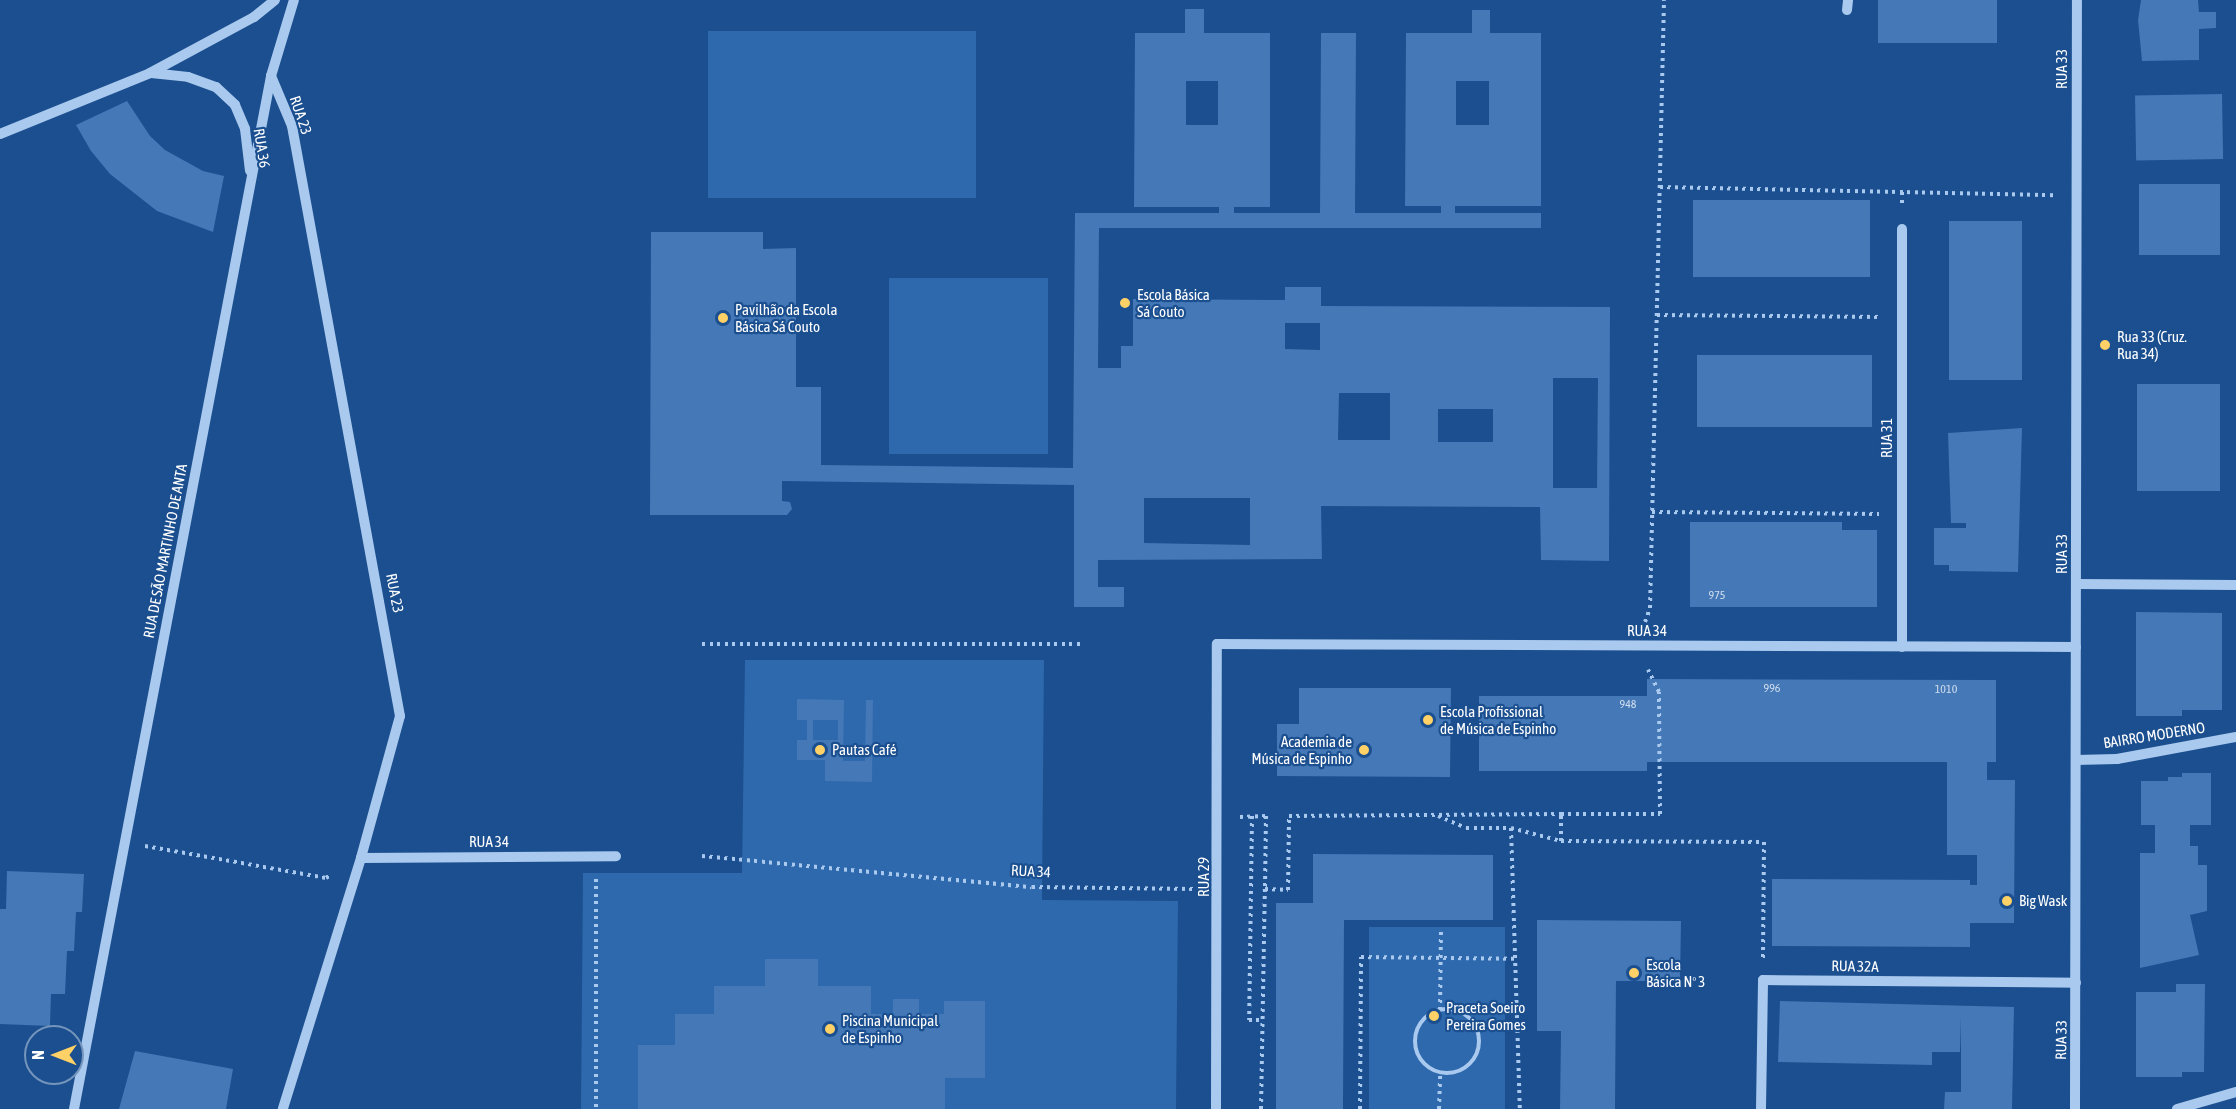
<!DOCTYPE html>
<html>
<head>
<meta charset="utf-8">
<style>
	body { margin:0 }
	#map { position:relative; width:2236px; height:1109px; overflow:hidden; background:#1b4f8f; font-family:"Asap Condensed",sans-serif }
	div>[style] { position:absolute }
	.green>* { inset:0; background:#2e69ad; transform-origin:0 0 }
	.building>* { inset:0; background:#4478b7; transform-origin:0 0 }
	.path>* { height:4px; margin-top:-2px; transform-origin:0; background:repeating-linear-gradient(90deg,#a9c9ee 0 3px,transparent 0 7.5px) }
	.path>.ring { margin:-2px; padding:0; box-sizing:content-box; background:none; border:4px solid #a9c9ee; border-radius:50% }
	.minor>* { height:10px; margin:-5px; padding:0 5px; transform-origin:5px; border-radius:5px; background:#a9c9ee }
	.dots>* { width:16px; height:16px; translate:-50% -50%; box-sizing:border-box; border:3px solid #1b4f8f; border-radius:50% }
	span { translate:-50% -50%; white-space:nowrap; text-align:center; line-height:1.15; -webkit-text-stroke:4.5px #1b4f8f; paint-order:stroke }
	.number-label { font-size:12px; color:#d0dded }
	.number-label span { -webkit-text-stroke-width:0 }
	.street-label { font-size:15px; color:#fff }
	.poi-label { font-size:15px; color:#fff }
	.left { translate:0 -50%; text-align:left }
	.right { translate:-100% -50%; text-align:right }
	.north { position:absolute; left:24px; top:1025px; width:60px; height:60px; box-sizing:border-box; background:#1b4f8f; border:2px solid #7695bc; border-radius:50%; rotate:270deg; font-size:16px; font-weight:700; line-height:24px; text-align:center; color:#fff }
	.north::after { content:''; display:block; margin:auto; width:21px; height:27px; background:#ffd166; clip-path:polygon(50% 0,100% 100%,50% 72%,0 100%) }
</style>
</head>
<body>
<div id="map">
	<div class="green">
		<i style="left:708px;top:31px;width:268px;height:167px"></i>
		<i style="left:889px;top:278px;width:159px;height:176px"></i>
		<i style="clip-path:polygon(745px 660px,1044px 660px,1042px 900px,1178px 901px,1176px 1109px,581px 1109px,583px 873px,742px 873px)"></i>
		<i style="left:1369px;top:927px;width:136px;height:182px"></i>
	</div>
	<div class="building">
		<i style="left:1878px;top:0;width:119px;height:43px"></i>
		<i style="clip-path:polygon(2141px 0,2198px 0,2199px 12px,2216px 12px,2216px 28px,2199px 29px,2199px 60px,2142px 61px,2138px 20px)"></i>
		<i style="clip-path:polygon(evenodd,1185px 9px,1204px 9px,1204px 33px,1270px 33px,1270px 207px,1234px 207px,1234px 213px,1320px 213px,1321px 33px,1356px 33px,1355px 213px,1441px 213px,1441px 206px,1405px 206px,1406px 33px,1472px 33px,1472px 10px,1490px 10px,1490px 33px,1541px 33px,1541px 206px,1455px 206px,1455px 213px,1541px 213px,1541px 228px,1099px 228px,1098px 368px,1121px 368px,1121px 346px,1133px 346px,1133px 299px,1285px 300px,1285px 287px,1321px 287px,1321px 306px,1610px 307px,1609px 561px,1541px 560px,1540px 507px,1321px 506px,1322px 559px,1098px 560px,1098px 587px,1124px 587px,1124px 607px,1074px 607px,1074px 485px,782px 481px,782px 501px,790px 502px,792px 509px,787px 515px,650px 515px,651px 232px,763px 232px,763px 249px,796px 248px,796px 387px,821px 387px,821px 465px,1073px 468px,1075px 213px,1219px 213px,1219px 207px,1134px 207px,1135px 33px,1185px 33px,1185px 9px,1186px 81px,1218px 81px,1218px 125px,1186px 125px,1186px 81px,1185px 9px,1456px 81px,1489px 81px,1489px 125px,1456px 125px,1456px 81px,1185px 9px,1285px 323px,1320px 323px,1320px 350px,1285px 349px,1285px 323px,1185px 9px,1553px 378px,1598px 378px,1597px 488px,1553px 488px,1553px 378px,1185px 9px,1339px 393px,1390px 393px,1390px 440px,1338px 440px,1339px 393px,1185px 9px,1438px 409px,1493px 409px,1493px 442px,1438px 442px,1438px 409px,1185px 9px,1144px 498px,1250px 498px,1250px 545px,1144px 543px,1144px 498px)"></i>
		<i style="left:2222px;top:94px;width:65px;height:87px;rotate:89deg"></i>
		<i style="clip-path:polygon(127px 101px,150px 136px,165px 150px,203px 171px,224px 176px,213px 232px,157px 211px,110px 174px,91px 151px,76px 125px)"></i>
		<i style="left:2220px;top:184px;width:71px;height:81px;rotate:90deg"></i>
		<i style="left:1693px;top:200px;width:177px;height:77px"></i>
		<i style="left:1949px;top:221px;width:73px;height:159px"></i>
		<i style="left:1697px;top:355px;width:175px;height:72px"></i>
		<i style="left:2137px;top:384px;width:83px;height:107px"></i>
		<i style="clip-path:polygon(2022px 428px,2018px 572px,1949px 571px,1949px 565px,1934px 565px,1934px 528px,1966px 528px,1966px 523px,1951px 523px,1948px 433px)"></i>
		<i style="clip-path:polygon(1690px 522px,1842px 522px,1842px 530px,1877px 530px,1877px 607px,1690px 607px)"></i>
		<i style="clip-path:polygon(2136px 612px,2222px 613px,2222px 710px,2182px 710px,2182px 716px,2136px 716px)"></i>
		<i style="clip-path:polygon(1647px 679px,1996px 680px,1996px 762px,1987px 762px,1987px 780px,2015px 780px,2014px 923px,1970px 923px,1970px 947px,1772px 946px,1772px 879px,1970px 880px,1970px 885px,1977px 885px,1977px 855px,1947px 855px,1947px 762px,1647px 762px,1647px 771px,1479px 771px,1479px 696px,1647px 696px)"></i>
		<i style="clip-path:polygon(1299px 688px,1451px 688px,1450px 777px,1277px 776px,1277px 724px,1299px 724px)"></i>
		<i style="clip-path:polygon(evenodd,797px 699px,844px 700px,843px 761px,865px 761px,866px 700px,873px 700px,872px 782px,825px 781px,825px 760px,797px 760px,797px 740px,807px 740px,807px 720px,797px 720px,797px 699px,813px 720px,838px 720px,838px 740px,813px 740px,813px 720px)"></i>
		<i style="clip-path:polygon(2182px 773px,2211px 773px,2211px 825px,2190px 825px,2190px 846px,2198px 846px,2198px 865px,2207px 865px,2207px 911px,2190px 915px,2199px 955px,2140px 968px,2140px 853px,2155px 853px,2155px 825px,2141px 825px,2141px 781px,2168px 781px,2168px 777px,2182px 777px)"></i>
		<i style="clip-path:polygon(1313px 854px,1493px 855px,1493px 920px,1344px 920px,1343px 1109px,1276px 1109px,1276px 903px,1313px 903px)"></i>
		<i style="clip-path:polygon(7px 871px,84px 874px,82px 912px,76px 912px,74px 951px,67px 951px,65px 994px,51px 994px,50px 1026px,0 1024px,0 909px,6px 909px)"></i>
		<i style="clip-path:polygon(1537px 920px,1681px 921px,1680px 981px,1616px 981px,1615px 1109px,1560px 1109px,1561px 1031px,1537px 1031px)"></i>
		<i style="clip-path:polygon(765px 959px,818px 959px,818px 986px,871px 986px,871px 1014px,893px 1014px,893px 999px,919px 999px,919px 1014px,944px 1014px,944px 1001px,985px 1001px,985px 1078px,945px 1078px,945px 1109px,638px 1109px,638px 1045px,675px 1045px,675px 1014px,714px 1014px,714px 986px,765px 986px)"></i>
		<i style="clip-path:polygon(2176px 984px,2205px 984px,2204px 1072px,2182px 1072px,2182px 1077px,2136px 1077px,2136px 992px,2176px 992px)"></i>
		<i style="clip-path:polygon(1780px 1001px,2014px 1007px,2012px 1109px,1944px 1109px,1945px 1092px,1961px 1092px,1961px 1017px,1960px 1052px,1932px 1052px,1932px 1065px,1778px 1062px)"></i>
		<i style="clip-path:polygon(135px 1051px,233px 1069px,226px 1109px,119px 1109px)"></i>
	</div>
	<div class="path">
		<i style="left:1660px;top:187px;width:395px;rotate:1.2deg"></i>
		<i style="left:1902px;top:192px;width:15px;rotate:90deg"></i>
		<i style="left:1657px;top:315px;width:224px;rotate:0.5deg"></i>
		<i style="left:1652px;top:512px;width:227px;rotate:0.5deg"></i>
		<i style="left:1645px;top:622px;width:15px;rotate:-70deg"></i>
		<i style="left:1650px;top:608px;width:608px;rotate:-88.68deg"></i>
		<i style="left:702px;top:644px;width:380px"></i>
		<i style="left:1252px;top:816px;width:204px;rotate:90.8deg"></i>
		<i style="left:1249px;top:1020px;width:13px"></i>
		<i style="left:1438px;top:816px;width:30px;rotate:23deg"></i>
		<i style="left:1466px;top:828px;width:45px"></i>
		<i style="left:1511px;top:828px;width:52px;rotate:14.6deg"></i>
		<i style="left:1561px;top:841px;width:203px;rotate:0.3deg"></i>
		<i style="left:1764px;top:842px;width:116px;rotate:90.5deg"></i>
		<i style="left:1240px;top:817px;width:26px;rotate:-2deg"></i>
		<i style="left:1266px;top:816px;width:73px;rotate:90.8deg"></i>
		<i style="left:1511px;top:828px;width:281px;rotate:88.2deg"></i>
		<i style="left:1561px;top:841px;width:27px;rotate:-90deg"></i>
		<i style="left:1561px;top:814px;width:99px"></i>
		<i style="left:1660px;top:814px;width:122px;rotate:-90.5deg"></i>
		<i style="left:1659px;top:692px;width:25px;rotate:-116deg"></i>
		<i style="left:145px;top:846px;width:184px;rotate:10deg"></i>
		<i style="left:326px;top:878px;width:7px;rotate:-34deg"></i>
		<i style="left:702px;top:856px;width:331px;rotate:5.4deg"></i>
		<i style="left:1032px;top:887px;width:163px;rotate:0.7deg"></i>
		<i style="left:596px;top:879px;width:230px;rotate:90deg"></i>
		<i class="ring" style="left:1415px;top:1009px;width:60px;height:60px"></i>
		<i style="left:1440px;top:1010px;width:78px;rotate:-89.3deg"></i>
		<i style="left:1261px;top:1109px;width:220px;rotate:-89deg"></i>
		<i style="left:1265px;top:889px;width:23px;rotate:2deg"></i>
		<i style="left:1288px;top:890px;width:74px;rotate:-89.2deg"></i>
		<i style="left:1289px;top:816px;width:272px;rotate:-0.4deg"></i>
		<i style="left:1360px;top:1109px;width:152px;rotate:-89.6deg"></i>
		<i style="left:1361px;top:957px;width:153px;rotate:0.7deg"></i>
		<i style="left:1439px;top:1109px;width:36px;rotate:-88deg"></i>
	</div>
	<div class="minor">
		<i style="left:1847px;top:10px;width:10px;rotate:-84deg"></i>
		<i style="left:151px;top:73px;width:37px;rotate:6deg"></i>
		<i style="left:188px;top:77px;width:30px;rotate:20deg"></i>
		<i style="left:216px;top:87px;width:26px;rotate:43deg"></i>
		<i style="left:235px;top:105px;width:26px;rotate:67deg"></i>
		<i style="left:245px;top:129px;width:42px;rotate:83.2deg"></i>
		<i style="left:271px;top:76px;width:54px;rotate:67.2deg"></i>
		<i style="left:292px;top:126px;width:600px;rotate:79.63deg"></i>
		<i style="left:400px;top:716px;width:147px;rotate:105.4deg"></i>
		<i style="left:361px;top:858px;width:263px;rotate:107.3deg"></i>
		<i style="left:0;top:134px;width:162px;rotate:-22.1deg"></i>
		<i style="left:150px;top:73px;width:118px;rotate:-28.3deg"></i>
		<i style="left:254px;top:17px;width:27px;rotate:-39deg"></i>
		<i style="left:1902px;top:229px;width:418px;rotate:90deg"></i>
		<i style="left:2076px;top:584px;width:160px;rotate:0.4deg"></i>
		<i style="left:2076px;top:760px;width:41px;rotate:-1.4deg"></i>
		<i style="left:2117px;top:759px;width:121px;rotate:-10.5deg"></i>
		<i style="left:361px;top:858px;width:255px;rotate:-0.4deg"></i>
		<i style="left:74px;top:1109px;width:1052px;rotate:-79.2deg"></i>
		<i style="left:271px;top:76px;width:79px;rotate:-73.2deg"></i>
		<i style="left:1216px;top:1109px;width:465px;rotate:-89.9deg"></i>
		<i style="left:1217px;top:644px;width:859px;rotate:0.2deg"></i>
		<i style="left:1761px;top:1109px;width:129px;rotate:-89.1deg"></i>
		<i style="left:1763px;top:980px;width:313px;rotate:0.5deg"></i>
		<i style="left:2075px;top:1109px;width:1109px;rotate:-89.9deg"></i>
		<i style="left:2177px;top:1109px;width:61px;rotate:-16.1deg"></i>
	</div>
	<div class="dots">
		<i style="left:1125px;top:303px;background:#ffd166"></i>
		<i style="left:723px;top:318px;background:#ffd166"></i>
		<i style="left:2105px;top:345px;background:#ffd166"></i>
		<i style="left:1428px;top:720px;background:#ffd166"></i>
		<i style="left:820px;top:750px;background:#ffd166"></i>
		<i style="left:1364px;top:750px;background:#ffd166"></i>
		<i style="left:2007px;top:901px;background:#ffd166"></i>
		<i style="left:1634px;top:973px;background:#ffd166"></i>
		<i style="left:1434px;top:1016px;background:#ffd166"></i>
		<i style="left:830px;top:1029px;background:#ffd166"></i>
	</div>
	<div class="number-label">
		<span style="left:1717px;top:596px">975</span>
		<span style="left:1772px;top:689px">996</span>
		<span style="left:1946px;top:690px">1010</span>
		<span style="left:1628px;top:705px">948</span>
	</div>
	<div class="street-label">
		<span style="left:2062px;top:69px;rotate:-90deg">RUA 33</span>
		<span style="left:301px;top:115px;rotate:71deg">RUA 23</span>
		<span style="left:262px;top:148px;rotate:81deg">RUA 36</span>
		<span style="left:1887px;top:438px;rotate:-90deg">RUA 31</span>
		<span style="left:165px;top:551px;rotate:-79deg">RUA DE SÃO MARTINHO DE ANTA</span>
		<span style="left:2062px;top:554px;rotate:-90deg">RUA 33</span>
		<span style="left:395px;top:593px;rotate:79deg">RUA 23</span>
		<span style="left:1647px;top:631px">RUA 34</span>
		<span style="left:2154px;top:735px;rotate:-9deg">BAIRRO MODERNO</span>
		<span style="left:489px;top:842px">RUA 34</span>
		<span style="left:1031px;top:871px;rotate:3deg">RUA 34</span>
		<span style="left:1204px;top:877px;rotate:-90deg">RUA 29</span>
		<span style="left:1855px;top:966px;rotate:1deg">RUA 32A</span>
		<span style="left:2061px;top:1040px;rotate:-89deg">RUA 33</span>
	</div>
	<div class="poi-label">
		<span class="left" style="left:1137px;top:303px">Escola Básica<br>Sá Couto</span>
		<span class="left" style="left:735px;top:318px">Pavilhão da Escola<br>Básica Sá Couto</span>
		<span class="left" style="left:2117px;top:345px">Rua 33 (Cruz.<br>Rua 34)</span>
		<span class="left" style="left:1440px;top:720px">Escola Profissional<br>de Música de Espinho</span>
		<span class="right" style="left:1352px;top:750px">Academia de<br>Música de Espinho</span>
		<span class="left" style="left:832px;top:750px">Pautas Café</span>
		<span class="left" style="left:2019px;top:901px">Big Wask</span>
		<span class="left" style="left:1646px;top:973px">Escola<br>Básica Nº 3</span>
		<span class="left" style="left:1446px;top:1016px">Praceta Soeiro<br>Pereira Gomes</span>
		<span class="left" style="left:842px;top:1029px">Piscina Municipal<br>de Espinho</span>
	</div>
	<div class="north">N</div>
</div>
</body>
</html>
